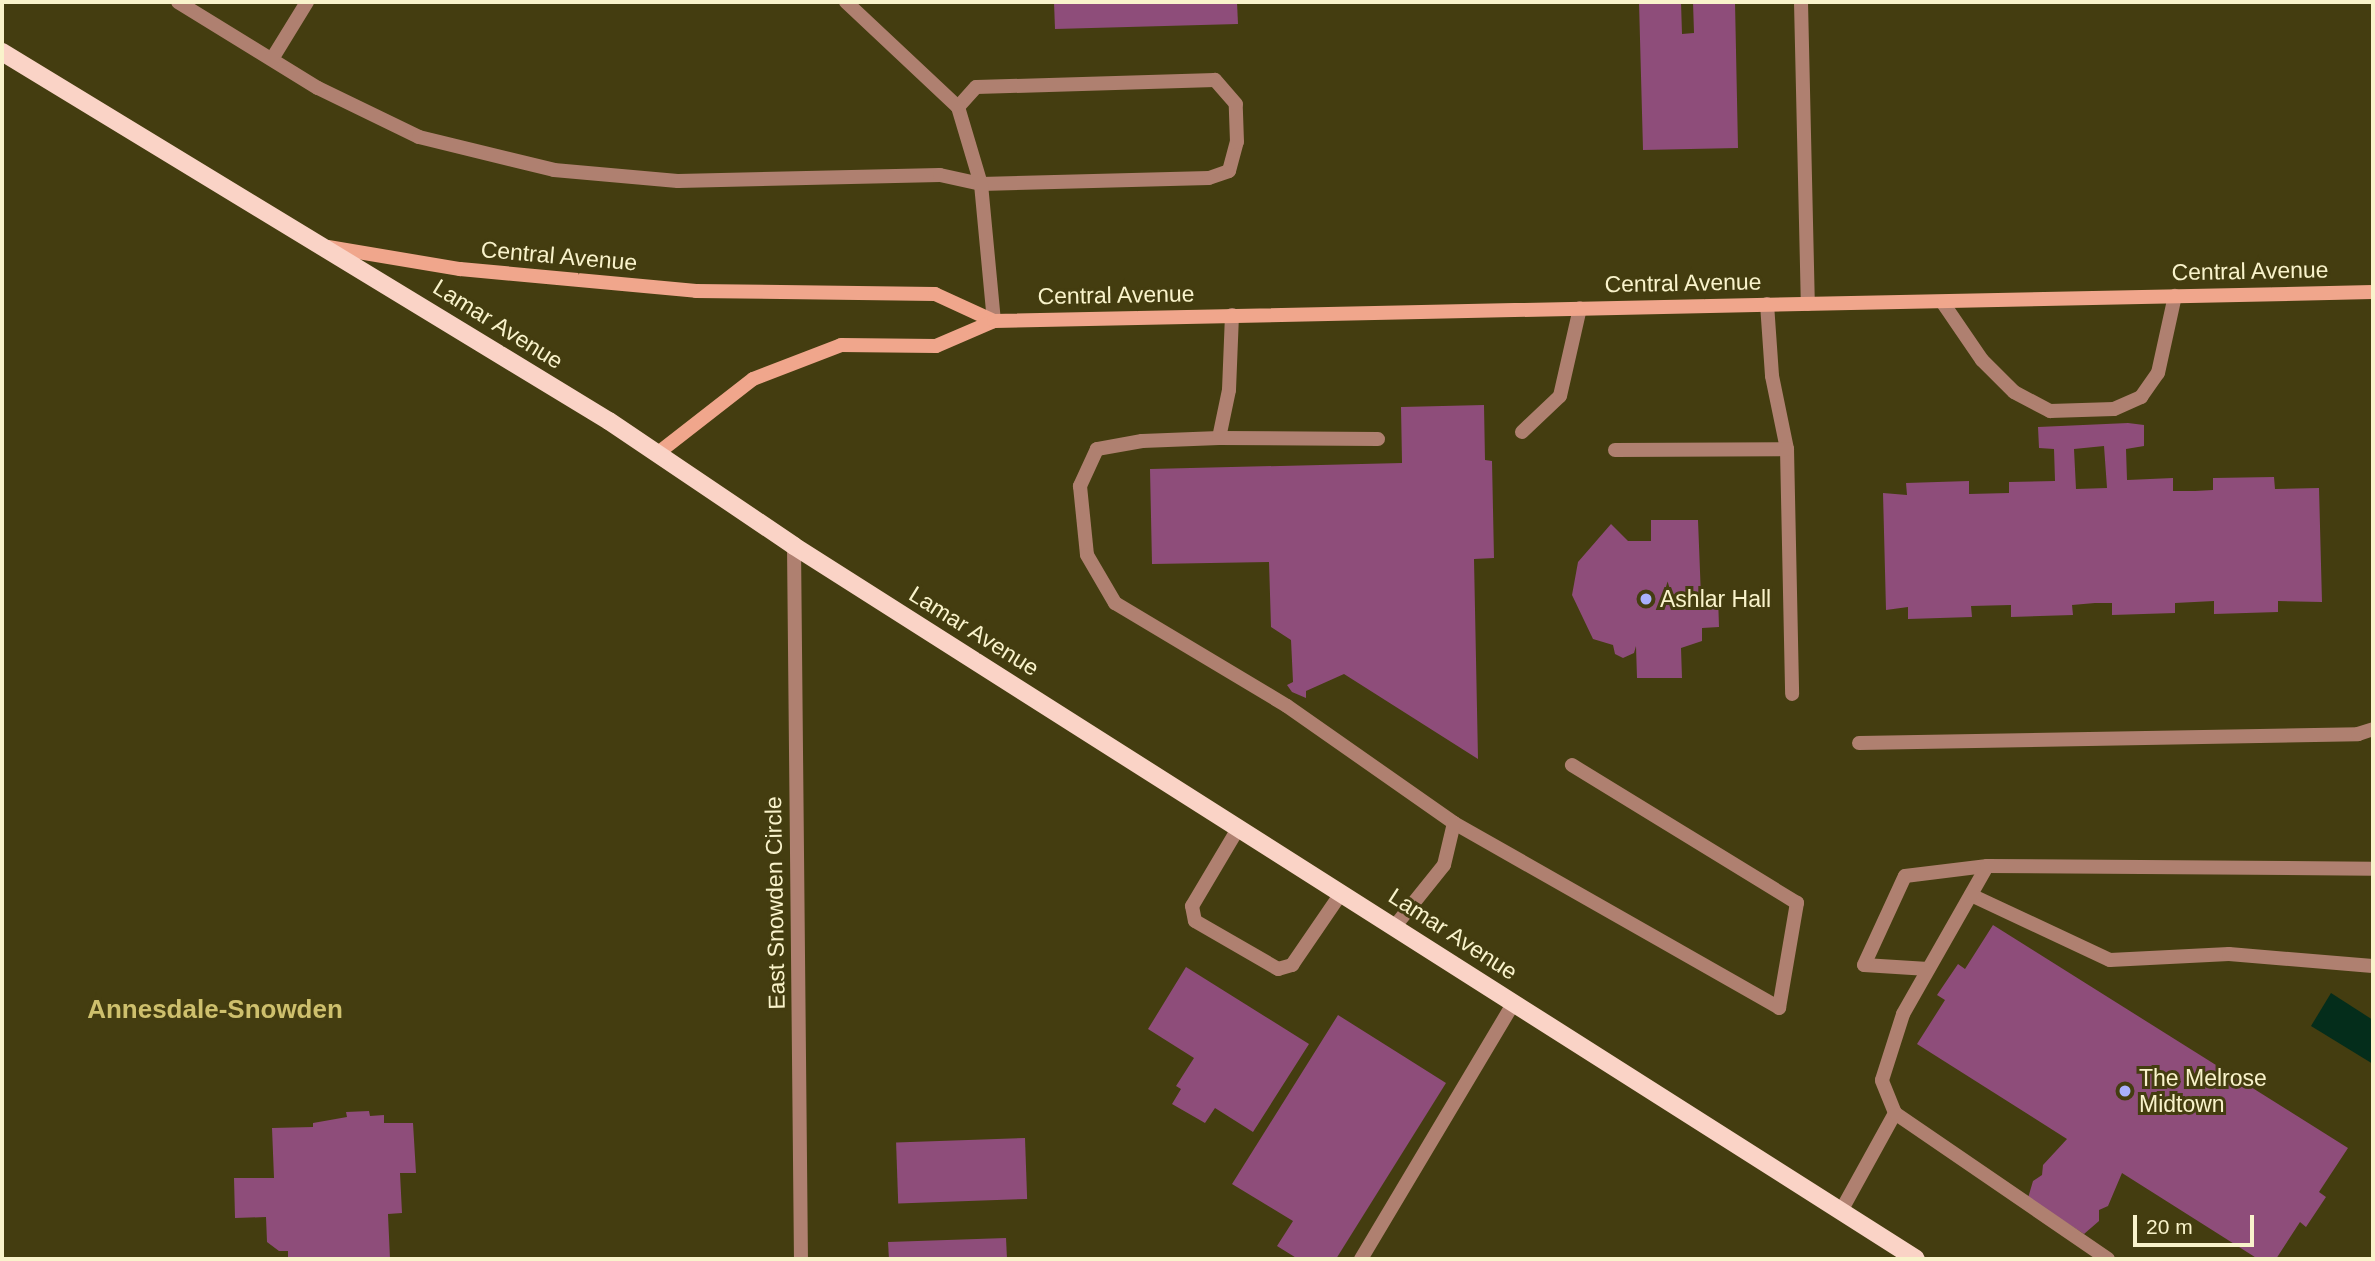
<!DOCTYPE html>
<html>
<head>
<meta charset="utf-8">
<style>
	body { margin:0 }
	#map { position:relative; width:2375px; height:1261px; overflow:hidden; background:#443d10; font-family:Arial,sans-serif }
	div>[style] { position:absolute }
	.water>* { inset:0; background:#042d1b }
	.building>* { inset:0; background:#8e4d7a; transform-origin:0 0 }
	.lane>* { height:14px; margin:-7px; padding:0 7px; transform-origin:7px; border-radius:7px; background:#af8070 }
	.street>* { height:14px; margin:-7px; padding:0 7px; transform-origin:7px; border-radius:7px; background:#af8070 }
	.secondary>* { height:14px; margin:-7px; padding:0 7px; transform-origin:7px; border-radius:7px; background:#f0a68c }
	.primary>* { height:18px; margin:-9px; padding:0 9px; transform-origin:9px; border-radius:9px; background:#fad3c6 }
	.dots>* { width:19px; height:19px; translate:-50% -50%; box-sizing:border-box; border:4px solid #443d10; border-radius:50% }
	span { translate:-50% -50%; white-space:nowrap; text-align:center; line-height:1.15; -webkit-text-stroke:6px #443d10; paint-order:stroke }
	.street-label { font-size:23px; color:#f9f3cb }
	.poi-label { font-size:23px; color:#f9f3cb }
	.left { translate:0 -50%; text-align:left }
	.quarter-label { font-size:26px; color:#cec06d; font-weight:700 }
	.frame { position:absolute; inset:0; border:4px solid #f9f3cb; pointer-events:none }
	.scale { position:absolute; left:2133px; top:1215px; width:121px; height:32px; box-sizing:border-box; border:4px solid #f9f3cb; border-top:0; padding-left:9px; font-size:21px; line-height:24px; white-space:nowrap; color:#f9f3cb; -webkit-text-stroke:5px #443d10; paint-order:stroke }
</style>
</head>
<body>
<div id="map">
	<div class="water">
		<i style="clip-path:polygon(2331px 993px,2373px 1020px,2373px 1064px,2311px 1026px)"></i>
	</div>
	<div class="building">
		<i style="clip-path:polygon(1054px 2px,1237px 2px,1238px 24px,1055px 29px)"></i>
		<i style="clip-path:polygon(1639px 2px,1681px 2px,1682px 34px,1694px 33px,1693px 2px,1735px 2px,1738px 148px,1643px 150px)"></i>
		<i style="clip-path:polygon(1484px 405px,1485px 460px,1492px 461px,1494px 558px,1474px 559px,1478px 759px,1344px 674px,1306px 691px,1306px 698px,1292px 692px,1287px 685px,1293px 682px,1291px 640px,1271px 627px,1269px 562px,1152px 564px,1150px 469px,1402px 463px,1401px 407px)"></i>
		<i style="clip-path:polygon(evenodd,2128px 423px,2144px 425px,2144px 446px,2126px 449px,2127px 480px,2173px 478px,2173px 491px,2195px 491px,2213px 490px,2213px 478px,2274px 477px,2275px 489px,2319px 488px,2322px 602px,2278px 601px,2278px 612px,2214px 614px,2214px 601px,2175px 603px,2175px 613px,2112px 615px,2112px 603px,2095px 603px,2072px 605px,2073px 615px,2011px 617px,2011px 605px,1971px 606px,1972px 617px,1908px 619px,1908px 607px,1886px 610px,1883px 493px,1907px 495px,1906px 483px,1969px 481px,1969px 494px,2009px 493px,2009px 482px,2055px 481px,2054px 449px,2039px 448px,2038px 427px,2128px 423px,2104px 446px,2107px 488px,2076px 489px,2074px 449px,2104px 446px)"></i>
		<i style="clip-path:polygon(1651px 520px,1698px 520px,1701px 597px,1718px 596px,1719px 627px,1702px 628px,1702px 641px,1681px 648px,1682px 678px,1637px 678px,1636px 646px,1634px 653px,1623px 658px,1615px 654px,1613px 645px,1593px 639px,1572px 595px,1578px 562px,1611px 524px,1628px 541px,1651px 541px)"></i>
		<i style="clip-path:polygon(1993px 925px,2348px 1148px,2319px 1192px,2326px 1197px,2306px 1227px,2300px 1222px,2276px 1259px,2258px 1259px,2122px 1173px,2108px 1206px,2099px 1210px,2099px 1221px,2084px 1234px,2028px 1198px,2033px 1181px,2042px 1175px,2043px 1165px,2067px 1139px,1917px 1044px,1945px 1000px,1937px 995px,1958px 964px,1965px 969px)"></i>
		<i style="clip-path:polygon(1186px 967px,1309px 1044px,1253px 1132px,1215px 1108px,1205px 1123px,1172px 1104px,1181px 1089px,1176px 1086px,1194px 1058px,1148px 1029px)"></i>
		<i style="clip-path:polygon(1338px 1015px,1446px 1083px,1336px 1259px,1298px 1259px,1277px 1246px,1293px 1221px,1232px 1184px)"></i>
		<i style="clip-path:polygon(369px 1111px,370px 1116px,384px 1115px,384px 1123px,413px 1123px,416px 1173px,400px 1173px,402px 1213px,388px 1214px,390px 1259px,288px 1259px,288px 1251px,279px 1251px,267px 1242px,266px 1217px,235px 1218px,234px 1178px,274px 1178px,272px 1128px,313px 1127px,313px 1123px,347px 1117px,346px 1112px)"></i>
		<i style="left:1025px;top:1138px;width:61px;height:129px;rotate:88deg"></i>
		<i style="clip-path:polygon(1006px 1238px,1007px 1259px,889px 1259px,888px 1242px)"></i>
	</div>
	<div class="lane">
		<i style="left:178px;top:2px;width:164px;rotate:31.6deg"></i>
		<i style="left:318px;top:88px;width:112px;rotate:25.9deg"></i>
		<i style="left:419px;top:137px;width:139px;rotate:13.7deg"></i>
		<i style="left:554px;top:170px;width:124px;rotate:5.1deg"></i>
		<i style="left:678px;top:181px;width:262px;rotate:-1.3deg"></i>
		<i style="left:940px;top:175px;width:42px;rotate:12.4deg"></i>
		<i style="left:981px;top:184px;width:228px;rotate:-1.5deg"></i>
		<i style="left:1209px;top:178px;width:21px;rotate:-19deg"></i>
		<i style="left:1229px;top:171px;width:30px;rotate:-75deg"></i>
		<i style="left:1237px;top:142px;width:38px;rotate:-92deg"></i>
		<i style="left:1236px;top:104px;width:32px;rotate:-131deg"></i>
		<i style="left:1215px;top:80px;width:239px;rotate:178.3deg"></i>
		<i style="left:976px;top:87px;width:27px;rotate:132deg"></i>
		<i style="left:958px;top:107px;width:80px;rotate:73.4deg"></i>
		<i style="left:981px;top:184px;width:138px;rotate:84.6deg"></i>
		<i style="left:846px;top:2px;width:154px;rotate:43.2deg"></i>
		<i style="left:272px;top:59px;width:67px;rotate:-58.4deg"></i>
		<i style="left:1943px;top:303px;width:69px;rotate:55.6deg"></i>
		<i style="left:1982px;top:360px;width:45px;rotate:45deg"></i>
		<i style="left:2014px;top:392px;width:41px;rotate:27.8deg"></i>
		<i style="left:2050px;top:411px;width:64px;rotate:-1.8deg"></i>
		<i style="left:2114px;top:409px;width:30px;rotate:-24deg"></i>
		<i style="left:2141px;top:397px;width:29px;rotate:-55deg"></i>
		<i style="left:2158px;top:373px;width:79px;rotate:-77.6deg"></i>
		<i style="left:1767px;top:304px;width:72px;rotate:86deg"></i>
		<i style="left:1772px;top:376px;width:75px;rotate:78.4deg"></i>
		<i style="left:1787px;top:449px;width:245px;rotate:88.8deg"></i>
		<i style="left:1232px;top:315px;width:75px;rotate:92.3deg"></i>
		<i style="left:1229px;top:390px;width:49px;rotate:101.8deg"></i>
		<i style="left:1219px;top:438px;width:77px;rotate:177.8deg"></i>
		<i style="left:1142px;top:441px;width:46px;rotate:169.9deg"></i>
		<i style="left:1097px;top:449px;width:41px;rotate:114.7deg"></i>
		<i style="left:1080px;top:486px;width:69px;rotate:84.2deg"></i>
		<i style="left:1087px;top:555px;width:56px;rotate:59.7deg"></i>
		<i style="left:1115px;top:603px;width:200px;rotate:30.9deg"></i>
		<i style="left:1287px;top:706px;width:204px;rotate:35deg"></i>
		<i style="left:1454px;top:823px;width:374px;rotate:29.6deg"></i>
		<i style="left:1779px;top:1008px;width:107px;rotate:-80.3deg"></i>
		<i style="left:1797px;top:903px;width:264px;rotate:-148.5deg"></i>
		<i style="left:1522px;top:432px;width:52px;rotate:-43.5deg"></i>
		<i style="left:1560px;top:396px;width:90px;rotate:-77.2deg"></i>
		<i style="left:1219px;top:438px;width:159px;rotate:0.4deg"></i>
		<i style="left:1615px;top:450px;width:172px;rotate:-0.3deg"></i>
		<i style="left:1859px;top:743px;width:499px;rotate:-1deg"></i>
		<i style="left:2358px;top:734px;width:16px;rotate:-18deg"></i>
		<i style="left:1239px;top:827px;width:92px;rotate:120.7deg"></i>
		<i style="left:1192px;top:906px;width:15px;rotate:79deg"></i>
		<i style="left:1195px;top:921px;width:96px;rotate:30deg"></i>
		<i style="left:1278px;top:969px;width:15px;rotate:-16deg"></i>
		<i style="left:1292px;top:965px;width:88px;rotate:-55.6deg"></i>
		<i style="left:1971px;top:895px;width:153px;rotate:25.1deg"></i>
		<i style="left:2110px;top:960px;width:119px;rotate:-2.9deg"></i>
		<i style="left:2229px;top:954px;width:144px;rotate:4.8deg"></i>
		<i style="left:1395px;top:926px;width:78px;rotate:-51.2deg"></i>
		<i style="left:1444px;top:865px;width:43px;rotate:-76.6deg"></i>
		<i style="left:1928px;top:969px;width:64px;rotate:-176.4deg"></i>
		<i style="left:1864px;top:965px;width:98px;rotate:-65.3deg"></i>
		<i style="left:1905px;top:876px;width:83px;rotate:-7deg"></i>
		<i style="left:1841px;top:1211px;width:112px;rotate:-61.1deg"></i>
		<i style="left:1361px;top:1259px;width:299px;rotate:-59.2deg"></i>
		<i style="left:2108px;top:1259px;width:258px;rotate:-145.6deg"></i>
		<i style="left:1895px;top:1113px;width:35px;rotate:-112deg"></i>
		<i style="left:1882px;top:1080px;width:69px;rotate:-72.3deg"></i>
		<i style="left:1903px;top:1014px;width:170px;rotate:-60.4deg"></i>
		<i style="left:1987px;top:866px;width:386px;rotate:0.4deg"></i>
	</div>
	<div class="street">
		<i style="left:1801px;top:2px;width:302px;rotate:88.7deg"></i>
		<i style="left:794px;top:546px;width:713px;rotate:89.44deg"></i>
	</div>
	<div class="secondary">
		<i style="left:328px;top:247px;width:134px;rotate:9.5deg"></i>
		<i style="left:460px;top:269px;width:237px;rotate:5.3deg"></i>
		<i style="left:696px;top:291px;width:239px;rotate:0.7deg"></i>
		<i style="left:935px;top:294px;width:65px;rotate:24.6deg"></i>
		<i style="left:658px;top:453px;width:120px;rotate:-37.9deg"></i>
		<i style="left:753px;top:379px;width:94px;rotate:-21.1deg"></i>
		<i style="left:841px;top:345px;width:95px;rotate:0.6deg"></i>
		<i style="left:936px;top:346px;width:63px;rotate:-23.3deg"></i>
		<i style="left:994px;top:321px;width:1379px;rotate:-1.2deg"></i>
	</div>
	<div class="primary">
		<i style="left:2px;top:52px;width:710px;rotate:31.3deg"></i>
		<i style="left:609px;top:421px;width:223px;rotate:34deg"></i>
		<i style="left:794px;top:546px;width:1329px;rotate:32.43deg"></i>
	</div>
	<div class="dots">
		<i style="left:1646px;top:599px;background:#a9b0fc"></i>
		<i style="left:2125px;top:1091px;background:#a9b0fc"></i>
	</div>
	<div class="street-label">
		<span style="left:559px;top:256px;rotate:5deg">Central Avenue</span>
		<span style="left:2250px;top:271px;rotate:-1deg">Central Avenue</span>
		<span style="left:1683px;top:283px;rotate:-1deg">Central Avenue</span>
		<span style="left:1116px;top:295px;rotate:-1deg">Central Avenue</span>
		<span style="left:498px;top:324px;rotate:32deg">Lamar Avenue</span>
		<span style="left:974px;top:631px;rotate:32deg">Lamar Avenue</span>
		<span style="left:775px;top:903px;rotate:-91deg">East Snowden Circle</span>
		<span style="left:1453px;top:934px;rotate:33deg">Lamar Avenue</span>
	</div>
	<div class="poi-label">
		<span class="left" style="left:1660px;top:599px">Ashlar Hall</span>
		<span class="left" style="left:2139px;top:1091px">The Melrose<br>Midtown</span>
	</div>
	<div class="quarter-label">
		<span style="left:215px;top:1010px">Annesdale-Snowden</span>
	</div>
	<div class="frame"></div>
	<div class="scale">20 m</div>
</div>
</body>
</html>
